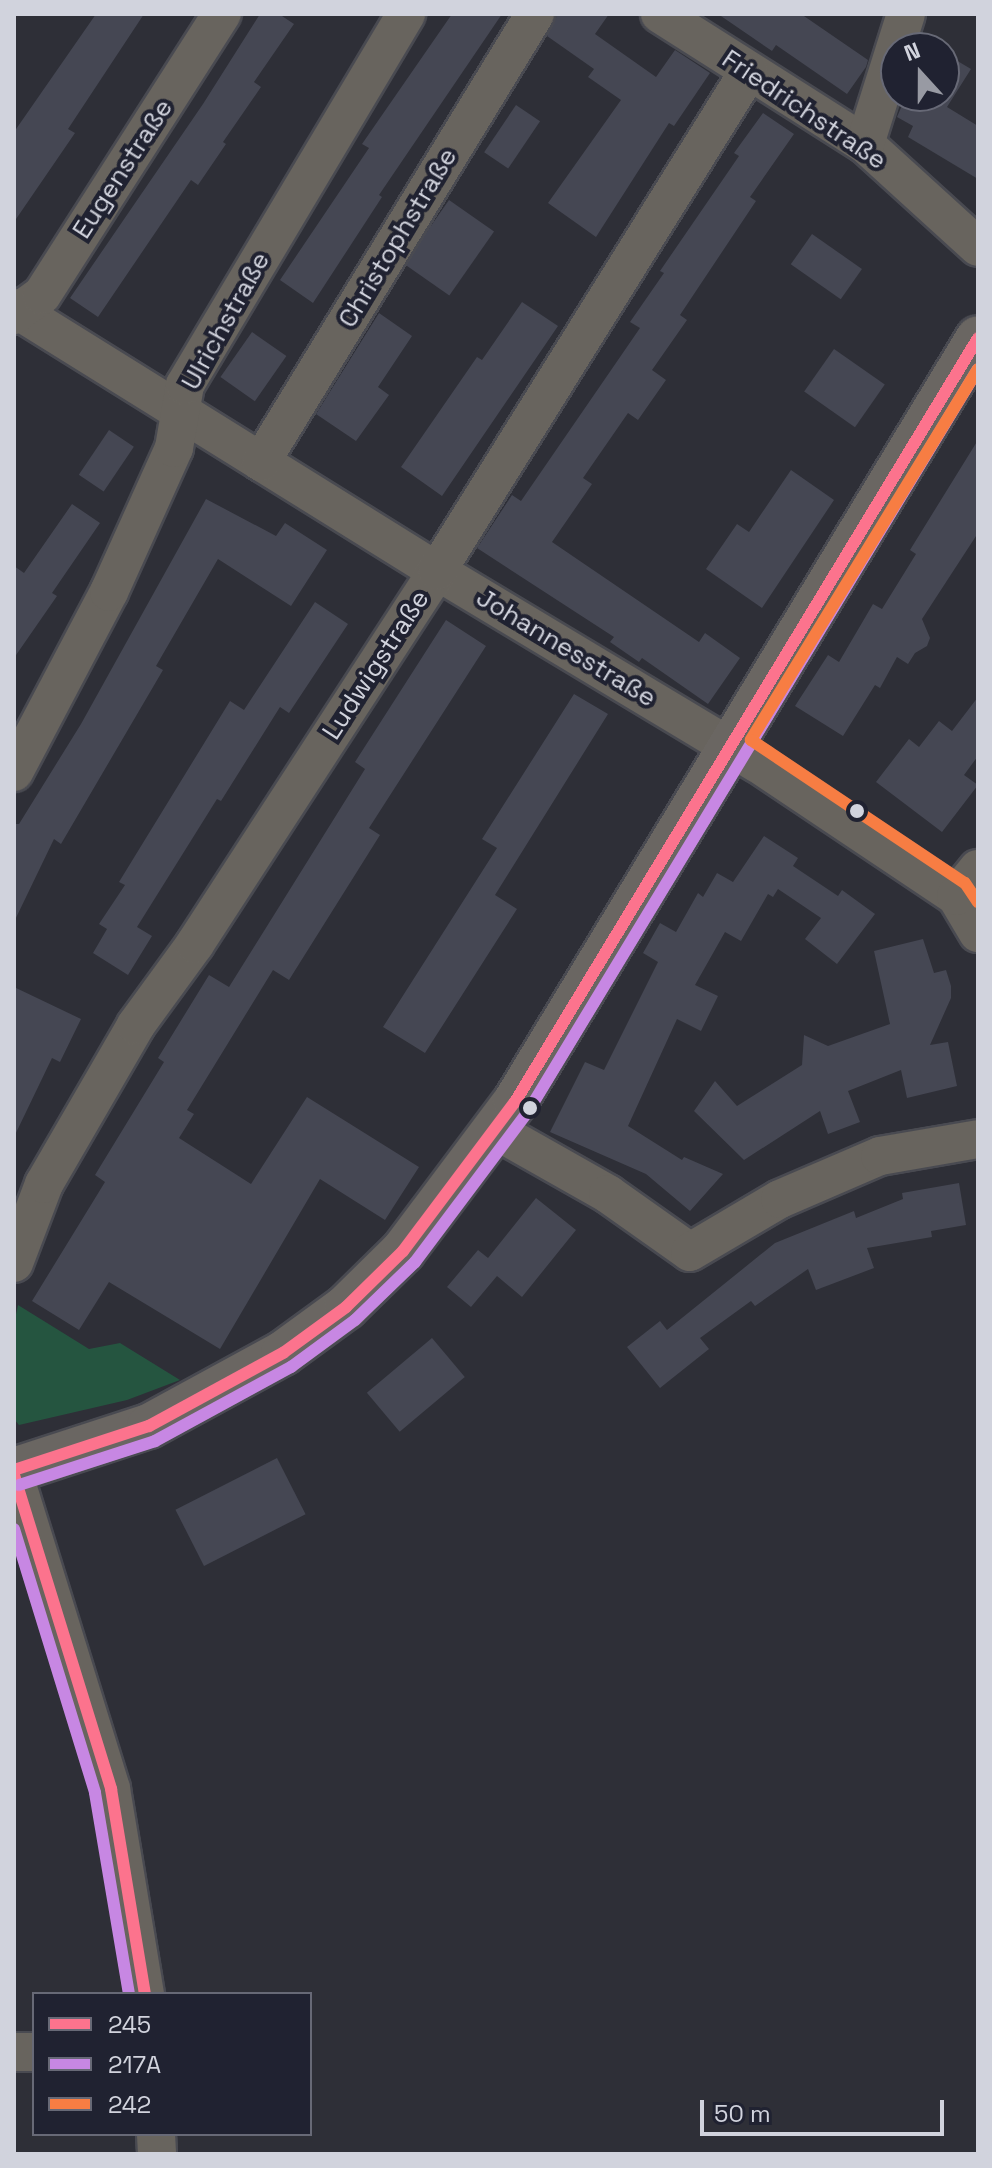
<!DOCTYPE html>
<html>
<head>
<meta charset="utf-8">
<style>
	body { margin:0 }
	#map { position:relative; width:992px; height:2168px; overflow:hidden; background:#2e2f37; font-family:"Space Grotesk",sans-serif }
	div>[style] { position:absolute }
	.green>* { inset:0; background:#255540 }
	.building>* { inset:0; background:#454753; transform-origin:0 0 }
	.roads { filter:drop-shadow(2px 0 #494a51) drop-shadow(-2px 0 #494a51) drop-shadow(0 2px #494a51) drop-shadow(0 -2px #494a51) }
	.street>* { height:38px; margin:-19px; padding:0 19px; transform-origin:19px; border-radius:19px; background:#68645e }
	.secondary>* { height:44px; margin:-22px; padding:0 22px; transform-origin:22px; border-radius:22px; background:#6a6662 }
	.bus-1>* { height:12px; margin:-6px; padding:0 6px; transform-origin:6px; border-radius:6px; background:#fc738d }
	.bus-2>* { height:12px; margin:-6px; padding:0 6px; transform-origin:6px; border-radius:6px; background:#c787e3 }
	.bus-3>* { height:12px; margin:-6px; padding:0 6px; transform-origin:6px; border-radius:6px; background:#f77d43 }
	.dots>* { width:22px; height:22px; translate:-50% -50%; box-sizing:border-box; border:4px solid #202231; border-radius:50% }
	span { translate:-50% -50%; white-space:nowrap; text-align:center; line-height:1.15; -webkit-text-stroke:8px #202231; paint-order:stroke }
	.street-label { font-size:26px; color:#d1d3dd }
	.frame { position:absolute; inset:0; border:16px solid #d1d3dd; pointer-events:none }
	.legend { position:absolute; left:32px; top:1992px; width:280px; height:144px; box-sizing:border-box; background:#202231; border:2px solid #676976; margin:0; padding:10px 14px; list-style:none; font-size:24px; color:#d1d3dd }
	.legend li { display:flex; align-items:center; gap:16px; height:40px }
	.legend b { width:40px; border:2px solid #676976 }
	.north { position:absolute; left:880px; top:32px; width:80px; height:80px; box-sizing:border-box; background:#202231; border:2px solid #676976; border-radius:50%; rotate:339deg; font-size:22px; font-weight:700; line-height:32px; text-align:center; color:#d1d3dd }
	.north::after { content:''; display:block; margin:auto; width:28px; height:36px; background:#989aa3; clip-path:polygon(50% 0,100% 100%,50% 72%,0 100%) }
	.scale { position:absolute; left:700px; top:2100px; width:244px; height:36px; box-sizing:border-box; border:4px solid #d1d3dd; border-top:0; padding-left:10px; font-size:24px; line-height:28px; white-space:nowrap; color:#d1d3dd; -webkit-text-stroke:6px #202231; paint-order:stroke }
</style>
</head>
<body>
<div id="map">
	<div class="green">
		<i style="clip-path:polygon(18px 1305px,89px 1349px,120px 1343px,180px 1380px,127px 1400px,19px 1425px,14px 1419px,14px 1324px)"></i>
	</div>
	<div class="building">
		<i style="clip-path:polygon(96px 14px,144px 14px,68px 129px,75px 133px,14px 222px,14px 132px)"></i>
		<i style="clip-path:polygon(260px 14px,279px 14px,294px 24px,254px 82px,261px 87px,223px 142px,226px 144px,198px 185px,191px 180px,98px 317px,70px 298px,203px 104px)"></i>
		<i style="clip-path:polygon(452px 14px,502px 14px,379px 195px,382px 197px,313px 303px,280px 280px,369px 148px,362px 144px)"></i>
		<i style="clip-path:polygon(557px 14px,609px 14px,595px 34px,656px 77px,675px 50px,710px 73px,674px 126px,669px 123px,596px 237px,548px 203px,621px 100px,588px 77px,594px 69px,547px 36px)"></i>
		<i style="clip-path:polygon(718px 14px,801px 14px,868px 60px,866px 67px,847px 94px,776px 45px,772px 51px)"></i>
		<i style="clip-path:polygon(944px 53px,971px 69px,947px 107px,978px 126px,978px 179px,908px 137px,913px 126px,897px 117px,906px 96px,944px 96px)"></i>
		<i style="left:516px;top:105px;width:29px;height:57px;rotate:34deg"></i>
		<i style="clip-path:polygon(763px 113px,794px 134px,750px 197px,756px 201px,680px 315px,687px 320px,652px 370px,666px 380px,638px 420px,628px 413px,583px 478px,592px 484px,552px 542px,699px 642px,705px 633px,740px 658px,708px 704px,642px 658px,639px 662px,610px 642px,614px 637px,477px 548px,512px 495px,521px 501px,640px 328px,630px 322px,664px 273px,660px 271px,739px 156px,734px 153px)"></i>
		<i style="left:449px;top:200px;width:55px;height:78px;rotate:35deg"></i>
		<i style="left:812px;top:234px;width:61px;height:37px;rotate:35deg"></i>
		<i style="clip-path:polygon(522px 302px,558px 326px,442px 496px,401px 467px,477px 357px,482px 360px)"></i>
		<i style="clip-path:polygon(379px 313px,412px 336px,378px 387px,389px 395px,356px 441px,316px 414px)"></i>
		<i style="left:252px;top:332px;width:42px;height:55px;rotate:35deg"></i>
		<i style="left:834px;top:349px;width:62px;height:52px;rotate:35deg"></i>
		<i style="left:109px;top:430px;width:30px;height:54px;rotate:34deg"></i>
		<i style="clip-path:polygon(978px 440px,978px 533px,922px 619px,930px 638px,927px 646px,915px 653px,908px 664px,897px 657px,880px 688px,875px 685px,843px 736px,795px 706px,828px 655px,839px 662px,873px 604px,882px 609px,916px 554px,910px 550px)"></i>
		<i style="clip-path:polygon(791px 470px,834px 500px,762px 608px,706px 569px,737px 524px,749px 532px)"></i>
		<i style="clip-path:polygon(206px 499px,276px 536px,285px 523px,327px 550px,291px 606px,218px 559px,156px 666px,163px 670px,61px 844px,54px 839px,14px 922px,14px 824px,19px 824px,81px 724px)"></i>
		<i style="clip-path:polygon(72px 504px,100px 523px,52px 593px,57px 596px,14px 658px,14px 566px,24px 573px)"></i>
		<i style="clip-path:polygon(315px 602px,348px 624px,289px 713px,280px 707px,221px 801px,217px 799px,137px 927px,152px 936px,128px 975px,93px 953px,107px 929px,99px 924px,125px 885px,119px 882px,230px 701px,244px 710px)"></i>
		<i style="clip-path:polygon(446px 620px,486px 646px,369px 828px,380px 835px,289px 980px,273px 970px,187px 1110px,194px 1114px,179px 1138px,251px 1184px,307px 1097px,419px 1167px,385px 1220px,320px 1179px,220px 1349px,109px 1282px,79px 1330px,32px 1301px,105px 1182px,95px 1175px,164px 1062px,158px 1058px,209px 975px,229px 987px,365px 769px,355px 762px)"></i>
		<i style="clip-path:polygon(574px 694px,608px 714px,495px 895px,517px 909px,425px 1053px,383px 1027px,497px 848px,482px 839px)"></i>
		<i style="clip-path:polygon(978px 697px,978px 756px,964px 775px,978px 785px,942px 832px,876px 782px,909px 739px,919px 747px,939px 721px,952px 731px)"></i>
		<i style="clip-path:polygon(764px 836px,798px 858px,793px 866px,838px 896px,842px 890px,875px 914px,837px 964px,805px 939px,821px 918px,778px 889px,773px 897px,768px 894px,741px 941px,725px 932px,695px 985px,718px 996px,701px 1031px,677px 1019px,628px 1126px,682px 1160px,684px 1157px,723px 1174px,690px 1211px,646px 1174px,550px 1132px,585px 1062px,604px 1070px,658px 962px,643px 953px,660px 923px,676px 932px,698px 893px,703px 897px,717px 873px,733px 882px)"></i>
		<i style="clip-path:polygon(923px 939px,934px 973px,946px 970px,951px 986px,951px 998px,930px 1045px,948px 1042px,957px 1086px,907px 1098px,901px 1070px,848px 1091px,860px 1122px,828px 1134px,820px 1111px,744px 1160px,694px 1111px,715px 1081px,737px 1106px,802px 1065px,804px 1035px,828px 1046px,890px 1024px,874px 951px)"></i>
		<i style="clip-path:polygon(14px 987px,81px 1019px,60px 1062px,52px 1058px,14px 1137px)"></i>
		<i style="clip-path:polygon(959px 1183px,966px 1225px,931px 1231px,932px 1237px,867px 1248px,874px 1268px,816px 1290px,808px 1269px,755px 1306px,751px 1301px,700px 1338px,709px 1349px,660px 1388px,627px 1347px,660px 1321px,667px 1330px,775px 1243px,854px 1211px,856px 1218px,903px 1199px,902px 1193px)"></i>
		<i style="clip-path:polygon(536px 1198px,576px 1230px,522px 1297px,497px 1276px,471px 1307px,447px 1287px,478px 1250px,488px 1258px)"></i>
		<i style="left:432px;top:1338px;width:51px;height:85px;rotate:50deg"></i>
		<i style="left:277px;top:1458px;width:63px;height:114px;rotate:63deg"></i>
	</div>
	<div class="roads">
		<div class="street">
			<i style="left:660px;top:14px;width:243px;rotate:32.4deg"></i>
			<i style="left:865px;top:144px;width:153px;rotate:42.3deg"></i>
			<i style="left:865px;top:144px;width:136px;rotate:-72.5deg"></i>
			<i style="left:14px;top:308px;width:498px;rotate:31.9deg"></i>
			<i style="left:437px;top:571px;width:373px;rotate:31deg"></i>
			<i style="left:757px;top:763px;width:239px;rotate:33.8deg"></i>
			<i style="left:956px;top:896px;width:43px;rotate:59.3deg"></i>
			<i style="left:14px;top:315px;width:34px;rotate:-36deg"></i>
			<i style="left:42px;top:295px;width:334px;rotate:-57.4deg"></i>
			<i style="left:261px;top:462px;width:525px;rotate:-58.55deg"></i>
			<i style="left:14px;top:772px;width:204px;rotate:-62.2deg"></i>
			<i style="left:109px;top:592px;width:158px;rotate:-65.7deg"></i>
			<i style="left:174px;top:448px;width:64px;rotate:-80.1deg"></i>
			<i style="left:185px;top:385px;width:432px;rotate:-59.2deg"></i>
			<i style="left:956px;top:896px;width:35px;rotate:-51deg"></i>
			<i style="left:495px;top:1130px;width:130px;rotate:29.5deg"></i>
			<i style="left:608px;top:1194px;width:100px;rotate:35.3deg"></i>
			<i style="left:690px;top:1252px;width:104px;rotate:-30.5deg"></i>
			<i style="left:780px;top:1199px;width:109px;rotate:-23.3deg"></i>
			<i style="left:880px;top:1156px;width:99px;rotate:-9.8deg"></i>
			<i style="left:14px;top:1263px;width:85px;rotate:-69.2deg"></i>
			<i style="left:44px;top:1184px;width:184px;rotate:-59.9deg"></i>
			<i style="left:136px;top:1025px;width:100px;rotate:-53.9deg"></i>
			<i style="left:195px;top:944px;width:445px;rotate:-57deg"></i>
			<i style="left:437px;top:571px;width:589px;rotate:-58.04deg"></i>
			<i style="left:14px;top:1475px;width:329px;rotate:72.8deg"></i>
			<i style="left:111px;top:1789px;width:208px;rotate:80.6deg"></i>
			<i style="left:14px;top:2052px;width:20px"></i>
			<i style="left:156px;top:2134px;width:20px;rotate:87deg"></i>
		</div>
		<div class="secondary">
			<i style="left:14px;top:1470px;width:142px;rotate:-18.1deg"></i>
			<i style="left:149px;top:1426px;width:153px;rotate:-28.6deg"></i>
			<i style="left:283px;top:1353px;width:78px;rotate:-36.1deg"></i>
			<i style="left:346px;top:1307px;width:80px;rotate:-44.5deg"></i>
			<i style="left:403px;top:1251px;width:186px;rotate:-53.1deg"></i>
			<i style="left:515px;top:1102px;width:893px;rotate:-58.78deg"></i>
		</div>
	</div>
	<div class="bus-1">
		<i style="left:14px;top:1470px;width:142px;rotate:-18.1deg"></i>
		<i style="left:149px;top:1426px;width:153px;rotate:-28.6deg"></i>
		<i style="left:283px;top:1353px;width:78px;rotate:-36.1deg"></i>
		<i style="left:346px;top:1307px;width:80px;rotate:-44.5deg"></i>
		<i style="left:403px;top:1251px;width:186px;rotate:-53.1deg"></i>
		<i style="left:515px;top:1102px;width:893px;rotate:-58.78deg"></i>
		<i style="left:14px;top:1475px;width:329px;rotate:72.8deg"></i>
		<i style="left:111px;top:1789px;width:208px;rotate:80.6deg"></i>
	</div>
	<div class="bus-2">
		<i style="left:19px;top:1485px;width:143px;rotate:-17.9deg"></i>
		<i style="left:155px;top:1441px;width:155px;rotate:-28.6deg"></i>
		<i style="left:291px;top:1367px;width:79px;rotate:-36.3deg"></i>
		<i style="left:355px;top:1320px;width:83px;rotate:-44deg"></i>
		<i style="left:415px;top:1262px;width:190px;rotate:-53.1deg"></i>
		<i style="left:529px;top:1110px;width:866px;rotate:-58.79deg"></i>
		<i style="left:14px;top:1529px;width:276px;rotate:72.9deg"></i>
		<i style="left:95px;top:1793px;width:204px;rotate:80.4deg"></i>
	</div>
	<div class="bus-3">
		<i style="left:978px;top:369px;width:435px;rotate:121.5deg"></i>
		<i style="left:751px;top:740px;width:257px;rotate:33.8deg"></i>
		<i style="left:965px;top:883px;width:23px;rotate:56deg"></i>
	</div>
	<div class="dots">
		<i style="left:857px;top:811px;background:#d1d3dd"></i>
		<i style="left:530px;top:1108px;background:#d1d3dd"></i>
	</div>
	<div class="street-label">
		<span style="left:804px;top:110px;rotate:34deg">Friedrichstraße</span>
		<span style="left:123px;top:169px;rotate:-57deg">Eugenstraße</span>
		<span style="left:398px;top:238px;rotate:-59deg">Christophstraße</span>
		<span style="left:226px;top:321px;rotate:-61deg">Ulrichstraße</span>
		<span style="left:566px;top:648px;rotate:31deg">Johannesstraße</span>
		<span style="left:376px;top:665px;rotate:-57deg">Ludwigstraße</span>
	</div>
	<div class="frame"></div>
	<ul class="legend">
	<li><b style="height:10px;background:#fc738d"></b>245</li>
	<li><b style="height:10px;background:#c787e3"></b>217A</li>
	<li><b style="height:10px;background:#f77d43"></b>242</li>
	</ul>
	<div class="north">N</div>
	<div class="scale">50 m</div>
</div>
</body>
</html>
